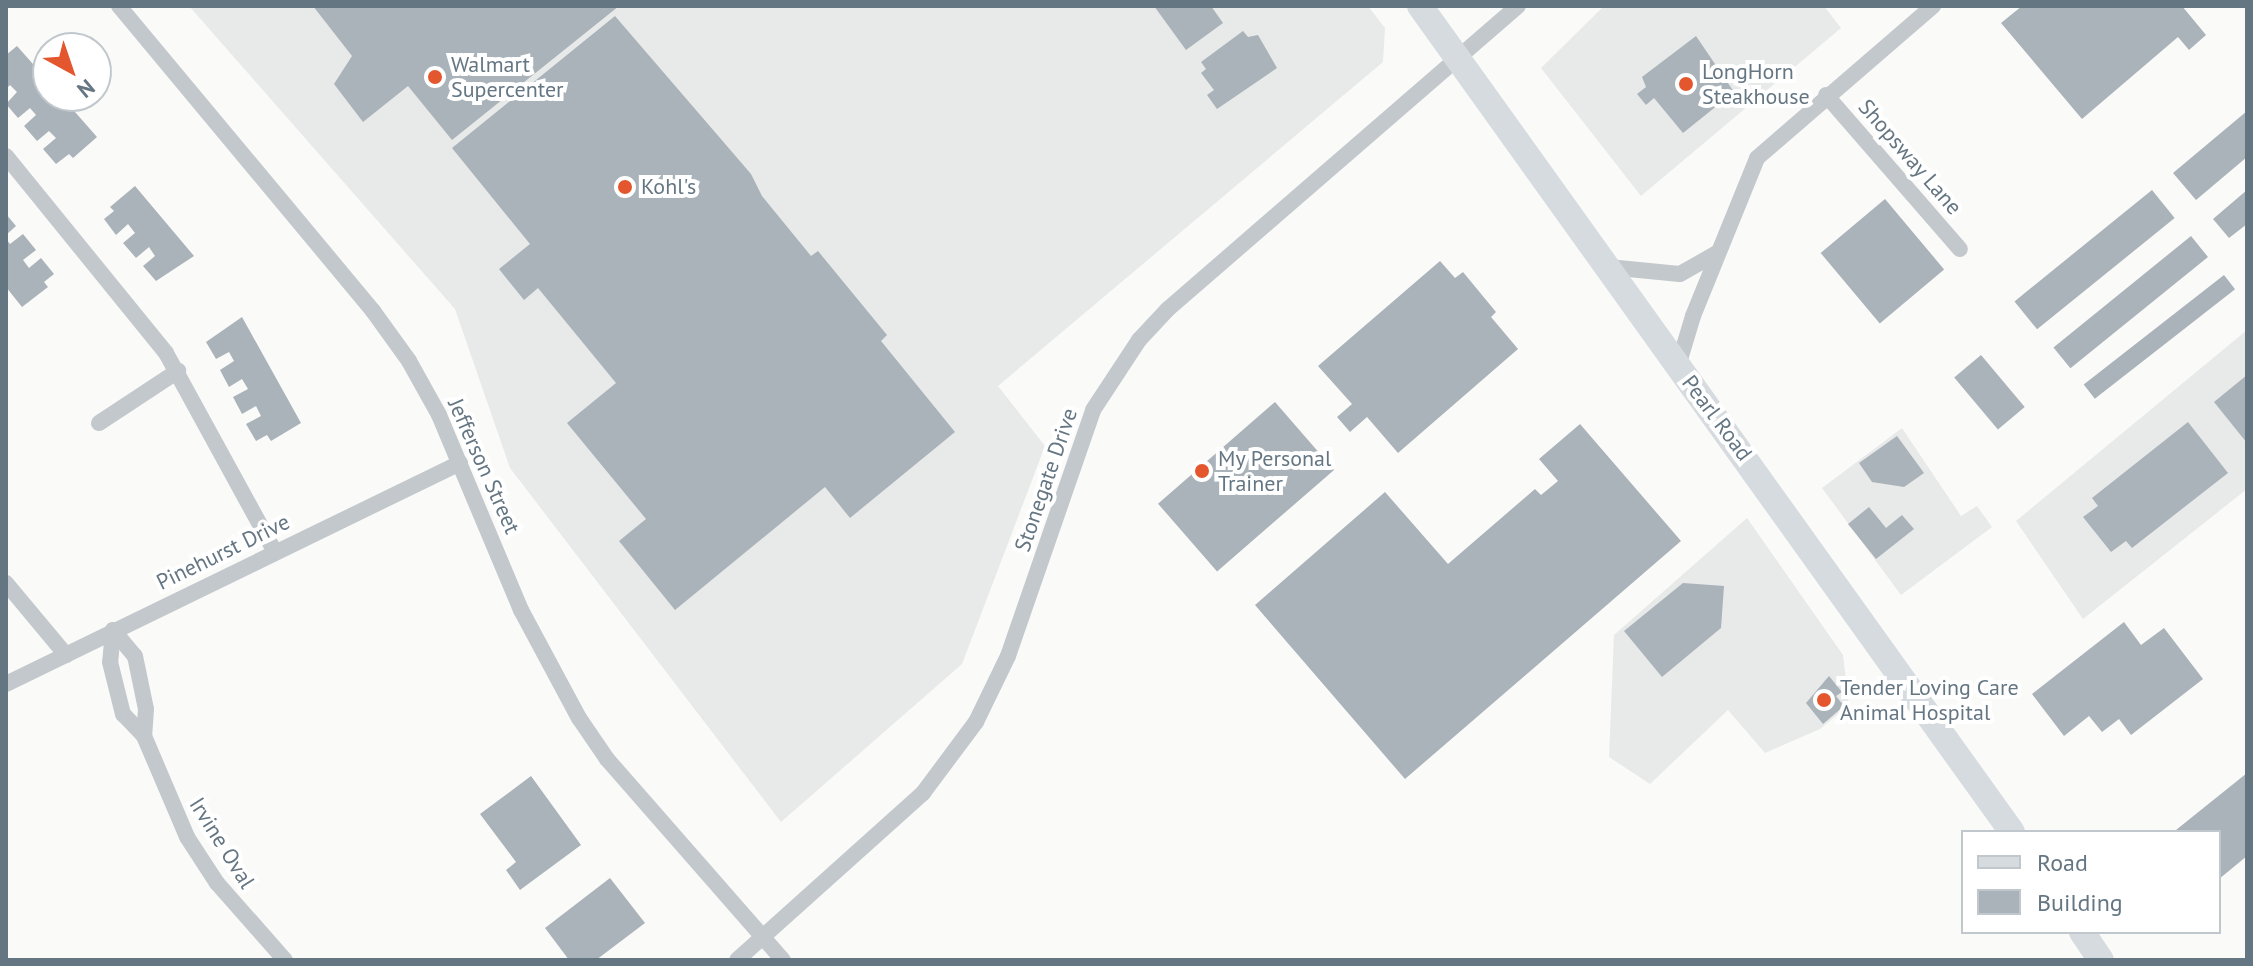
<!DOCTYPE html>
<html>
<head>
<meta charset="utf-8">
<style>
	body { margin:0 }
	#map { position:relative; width:2253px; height:966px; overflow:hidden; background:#fafaf8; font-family:"PT Sans",sans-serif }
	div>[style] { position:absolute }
	.built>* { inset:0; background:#e8e9e9 }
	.building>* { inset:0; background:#aab3b9; transform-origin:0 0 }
	.street>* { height:16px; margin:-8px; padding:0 8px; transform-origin:8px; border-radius:8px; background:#c3c8cc }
	.primary>* { height:26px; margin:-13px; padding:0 13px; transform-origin:13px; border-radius:13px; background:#d6dbdf }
	.dots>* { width:22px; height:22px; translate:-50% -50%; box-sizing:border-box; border:4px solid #fff; border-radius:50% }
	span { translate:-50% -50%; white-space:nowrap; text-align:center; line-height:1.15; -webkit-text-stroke:8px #fff; paint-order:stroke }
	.poi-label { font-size:22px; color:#657683 }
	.left { translate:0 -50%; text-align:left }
	.street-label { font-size:22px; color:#657683 }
	.frame { position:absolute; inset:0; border:8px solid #657683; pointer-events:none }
	.legend { position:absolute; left:1961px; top:830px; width:260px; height:104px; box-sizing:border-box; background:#fff; border:2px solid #c1c8cd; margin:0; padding:10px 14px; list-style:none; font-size:24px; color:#657683 }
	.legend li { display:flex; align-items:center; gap:16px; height:40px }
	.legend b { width:40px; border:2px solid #c1c8cd }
	.north { position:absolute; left:32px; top:32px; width:80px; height:80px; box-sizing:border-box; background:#fff; border:2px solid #c1c8cd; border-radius:50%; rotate:140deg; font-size:22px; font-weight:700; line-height:32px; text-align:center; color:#657683 }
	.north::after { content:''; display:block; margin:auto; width:28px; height:36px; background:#e4572e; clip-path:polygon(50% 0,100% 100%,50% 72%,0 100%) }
</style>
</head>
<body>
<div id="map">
	<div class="built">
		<i style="clip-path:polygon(189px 6px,1368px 6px,1385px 28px,1383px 62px,998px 386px,1045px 446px,962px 664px,781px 822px,510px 468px,455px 309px)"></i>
		<i style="clip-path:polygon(1604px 6px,1824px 6px,1841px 28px,1641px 196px,1541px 68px)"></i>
		<i style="clip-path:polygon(2247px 330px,2247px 489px,2083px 619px,2016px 521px)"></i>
		<i style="clip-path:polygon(1902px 428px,1961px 516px,1977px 506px,1992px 527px,1901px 595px,1822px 488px)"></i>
		<i style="clip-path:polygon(1747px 518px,1843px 655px,1849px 705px,1820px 729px,1765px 753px,1728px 710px,1650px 784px,1609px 757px,1614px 635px)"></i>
	</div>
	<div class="building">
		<i style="clip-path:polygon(313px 6px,619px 6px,452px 140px,408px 86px,363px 122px,334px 84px,352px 56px)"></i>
		<i style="clip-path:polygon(1154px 6px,1211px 6px,1223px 23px,1186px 50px)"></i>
		<i style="clip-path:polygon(2022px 6px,2182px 6px,2206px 35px,2189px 50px,2178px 37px,2082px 119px,2001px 23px)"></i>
		<i style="clip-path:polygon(615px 16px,751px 174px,762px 196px,811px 256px,818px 251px,887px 335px,881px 341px,955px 432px,850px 518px,825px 487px,675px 610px,619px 541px,646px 519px,567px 423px,616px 383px,538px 288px,524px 300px,499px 269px,530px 244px,452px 148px)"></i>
		<i style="clip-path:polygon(1243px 31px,1248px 37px,1258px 35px,1277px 68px,1217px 109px,1207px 95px,1214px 90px,1201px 73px,1206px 69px,1201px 62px)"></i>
		<i style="clip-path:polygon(1696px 36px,1734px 92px,1683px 133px,1654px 98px,1646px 105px,1637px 94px,1646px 87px,1642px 77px)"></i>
		<i style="clip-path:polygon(17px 46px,48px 81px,48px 96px,61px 96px,97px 137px,73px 158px,69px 154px,56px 164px,43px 149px,56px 138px,49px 131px,37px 141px,24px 126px,36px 115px,30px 108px,18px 118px,6px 104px,17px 92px,10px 85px,6px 89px,6px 55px)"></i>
		<i style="clip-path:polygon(2247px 111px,2247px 157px,2196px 200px,2173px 173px)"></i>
		<i style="clip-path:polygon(135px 186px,194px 256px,156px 281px,143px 266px,155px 256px,149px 247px,136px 258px,123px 243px,135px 233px,128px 224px,116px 235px,104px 219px,114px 211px,110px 207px)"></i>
		<i style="left:2152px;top:190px;width:36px;height:177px;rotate:51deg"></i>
		<i style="clip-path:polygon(2247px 190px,2247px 224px,2229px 238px,2213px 219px)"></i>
		<i style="left:1885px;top:199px;width:92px;height:84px;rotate:50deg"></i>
		<i style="clip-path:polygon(6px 214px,16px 226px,6px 235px)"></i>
		<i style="clip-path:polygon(23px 234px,36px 250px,23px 260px,29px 268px,41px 258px,54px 274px,44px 282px,48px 287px,22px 307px,6px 287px,6px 239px,10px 244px)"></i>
		<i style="left:2191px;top:236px;width:27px;height:177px;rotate:51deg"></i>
		<i style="clip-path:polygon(1440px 261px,1455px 278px,1463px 272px,1496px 312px,1491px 317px,1518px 349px,1398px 453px,1367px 417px,1350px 432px,1337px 417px,1352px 404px,1318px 366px)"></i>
		<i style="left:2224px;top:275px;width:18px;height:178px;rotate:52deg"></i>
		<i style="clip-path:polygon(242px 317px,301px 423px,271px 441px,267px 435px,256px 441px,246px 424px,261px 416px,256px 406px,242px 414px,233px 397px,248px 389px,242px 379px,229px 387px,220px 370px,234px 361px,229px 352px,216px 359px,206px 342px)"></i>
		<i style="left:1981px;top:355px;width:68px;height:35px;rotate:50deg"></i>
		<i style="clip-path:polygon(2247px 375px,2247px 443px,2214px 402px)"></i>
		<i style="left:1275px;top:402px;width:90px;height:155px;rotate:49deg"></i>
		<i style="clip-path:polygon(2188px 422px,2228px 473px,2132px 548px,2126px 541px,2111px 552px,2083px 517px,2098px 506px,2092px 498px)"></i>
		<i style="clip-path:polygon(1580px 424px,1681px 541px,1405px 779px,1255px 605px,1385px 492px,1448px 564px,1535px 489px,1541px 495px,1558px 481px,1539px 459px)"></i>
		<i style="clip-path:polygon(1897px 436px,1924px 473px,1904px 487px,1872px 482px,1859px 463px)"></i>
		<i style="clip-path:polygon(1869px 507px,1886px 528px,1902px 515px,1914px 529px,1876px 559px,1848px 524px)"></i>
		<i style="clip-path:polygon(1683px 583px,1724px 586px,1721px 628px,1662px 677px,1624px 631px)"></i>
		<i style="clip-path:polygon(2124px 622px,2141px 645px,2164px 628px,2203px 679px,2131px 735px,2119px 719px,2102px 732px,2089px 716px,2064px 736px,2032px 694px)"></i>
		<i style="clip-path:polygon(1829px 676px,1842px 692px,1836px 696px,1844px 706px,1823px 724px,1806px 703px)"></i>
		<i style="clip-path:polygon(2247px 773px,2247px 856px,2219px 879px,2219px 832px,2176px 830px)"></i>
		<i style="clip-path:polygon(531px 776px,581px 845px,520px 890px,506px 870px,516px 862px,480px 814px)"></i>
		<i style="clip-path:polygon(610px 878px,645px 923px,596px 960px,569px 960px,545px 928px)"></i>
	</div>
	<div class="street">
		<i style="left:119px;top:6px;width:397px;rotate:50.2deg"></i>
		<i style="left:373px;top:311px;width:62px;rotate:54.2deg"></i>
		<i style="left:409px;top:361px;width:62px;rotate:60.9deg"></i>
		<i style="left:439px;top:415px;width:212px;rotate:67.2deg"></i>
		<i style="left:521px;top:610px;width:123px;rotate:61.8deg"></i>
		<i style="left:579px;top:718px;width:50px;rotate:55.7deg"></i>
		<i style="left:607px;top:759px;width:267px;rotate:48.8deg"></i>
		<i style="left:1826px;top:95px;width:204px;rotate:49deg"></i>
		<i style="left:6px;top:156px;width:254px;rotate:50.9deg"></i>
		<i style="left:166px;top:353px;width:227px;rotate:61.3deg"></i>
		<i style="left:1608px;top:267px;width:72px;rotate:5.6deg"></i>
		<i style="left:1680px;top:274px;width:43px;rotate:-29.6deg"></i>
		<i style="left:1678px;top:366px;width:52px;rotate:-73.3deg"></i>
		<i style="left:1693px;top:316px;width:170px;rotate:-67.9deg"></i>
		<i style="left:1757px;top:158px;width:233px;rotate:-40.8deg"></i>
		<i style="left:99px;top:423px;width:95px;rotate:-33.4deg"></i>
		<i style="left:6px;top:583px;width:94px;rotate:50.2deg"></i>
		<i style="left:113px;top:630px;width:34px;rotate:50deg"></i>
		<i style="left:135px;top:656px;width:54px;rotate:78.3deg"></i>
		<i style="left:146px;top:709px;width:27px;rotate:94deg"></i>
		<i style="left:144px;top:736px;width:110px;rotate:66.9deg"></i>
		<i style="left:187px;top:837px;width:55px;rotate:56.9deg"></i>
		<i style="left:217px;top:883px;width:103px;rotate:48.6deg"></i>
		<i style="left:113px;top:630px;width:32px;rotate:95deg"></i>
		<i style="left:110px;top:662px;width:54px;rotate:76deg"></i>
		<i style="left:123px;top:714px;width:30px;rotate:46deg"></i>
		<i style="left:6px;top:684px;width:505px;rotate:-25.96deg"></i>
		<i style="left:737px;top:960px;width:250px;rotate:-41.9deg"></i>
		<i style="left:923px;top:793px;width:89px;rotate:-53.3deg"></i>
		<i style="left:976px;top:722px;width:73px;rotate:-64.1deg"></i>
		<i style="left:1008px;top:656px;width:260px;rotate:-70.9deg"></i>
		<i style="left:1093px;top:410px;width:84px;rotate:-56.7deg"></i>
		<i style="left:1139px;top:340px;width:42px;rotate:-46.9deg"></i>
		<i style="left:1168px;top:309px;width:463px;rotate:-40.9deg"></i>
	</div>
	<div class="primary">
		<i style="left:1420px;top:6px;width:1016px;rotate:54.37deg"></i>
		<i style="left:2082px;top:932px;width:34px;rotate:56deg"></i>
	</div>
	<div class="dots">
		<i style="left:435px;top:77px;background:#e4572e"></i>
		<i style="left:1686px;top:84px;background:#e4572e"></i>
		<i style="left:625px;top:187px;background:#e4572e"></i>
		<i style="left:1202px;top:471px;background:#e4572e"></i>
		<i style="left:1824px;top:700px;background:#e4572e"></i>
	</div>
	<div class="poi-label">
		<span class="left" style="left:451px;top:77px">Walmart<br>Supercenter</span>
		<span class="left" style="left:1702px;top:84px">LongHorn<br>Steakhouse</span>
		<span class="left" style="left:641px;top:187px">Kohl's</span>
		<span class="left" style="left:1218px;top:471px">My Personal<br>Trainer</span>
		<span class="left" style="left:1840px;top:700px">Tender Loving Care<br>Animal Hospital</span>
	</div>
	<div class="street-label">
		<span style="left:1910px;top:157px;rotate:49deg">Shopsway Lane</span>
		<span style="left:1717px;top:418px;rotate:53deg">Pearl Road</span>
		<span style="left:484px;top:466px;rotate:66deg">Jefferson Street</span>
		<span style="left:1046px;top:480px;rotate:-71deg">Stonegate Drive</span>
		<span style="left:223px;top:552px;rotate:-26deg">Pinehurst Drive</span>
		<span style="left:222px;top:843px;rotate:58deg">Irvine Oval</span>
	</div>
	<div class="frame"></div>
	<ul class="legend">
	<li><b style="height:10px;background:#d6dbdf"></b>Road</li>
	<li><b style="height:22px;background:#aab3b9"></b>Building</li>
	</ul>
	<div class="north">N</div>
</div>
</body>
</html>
